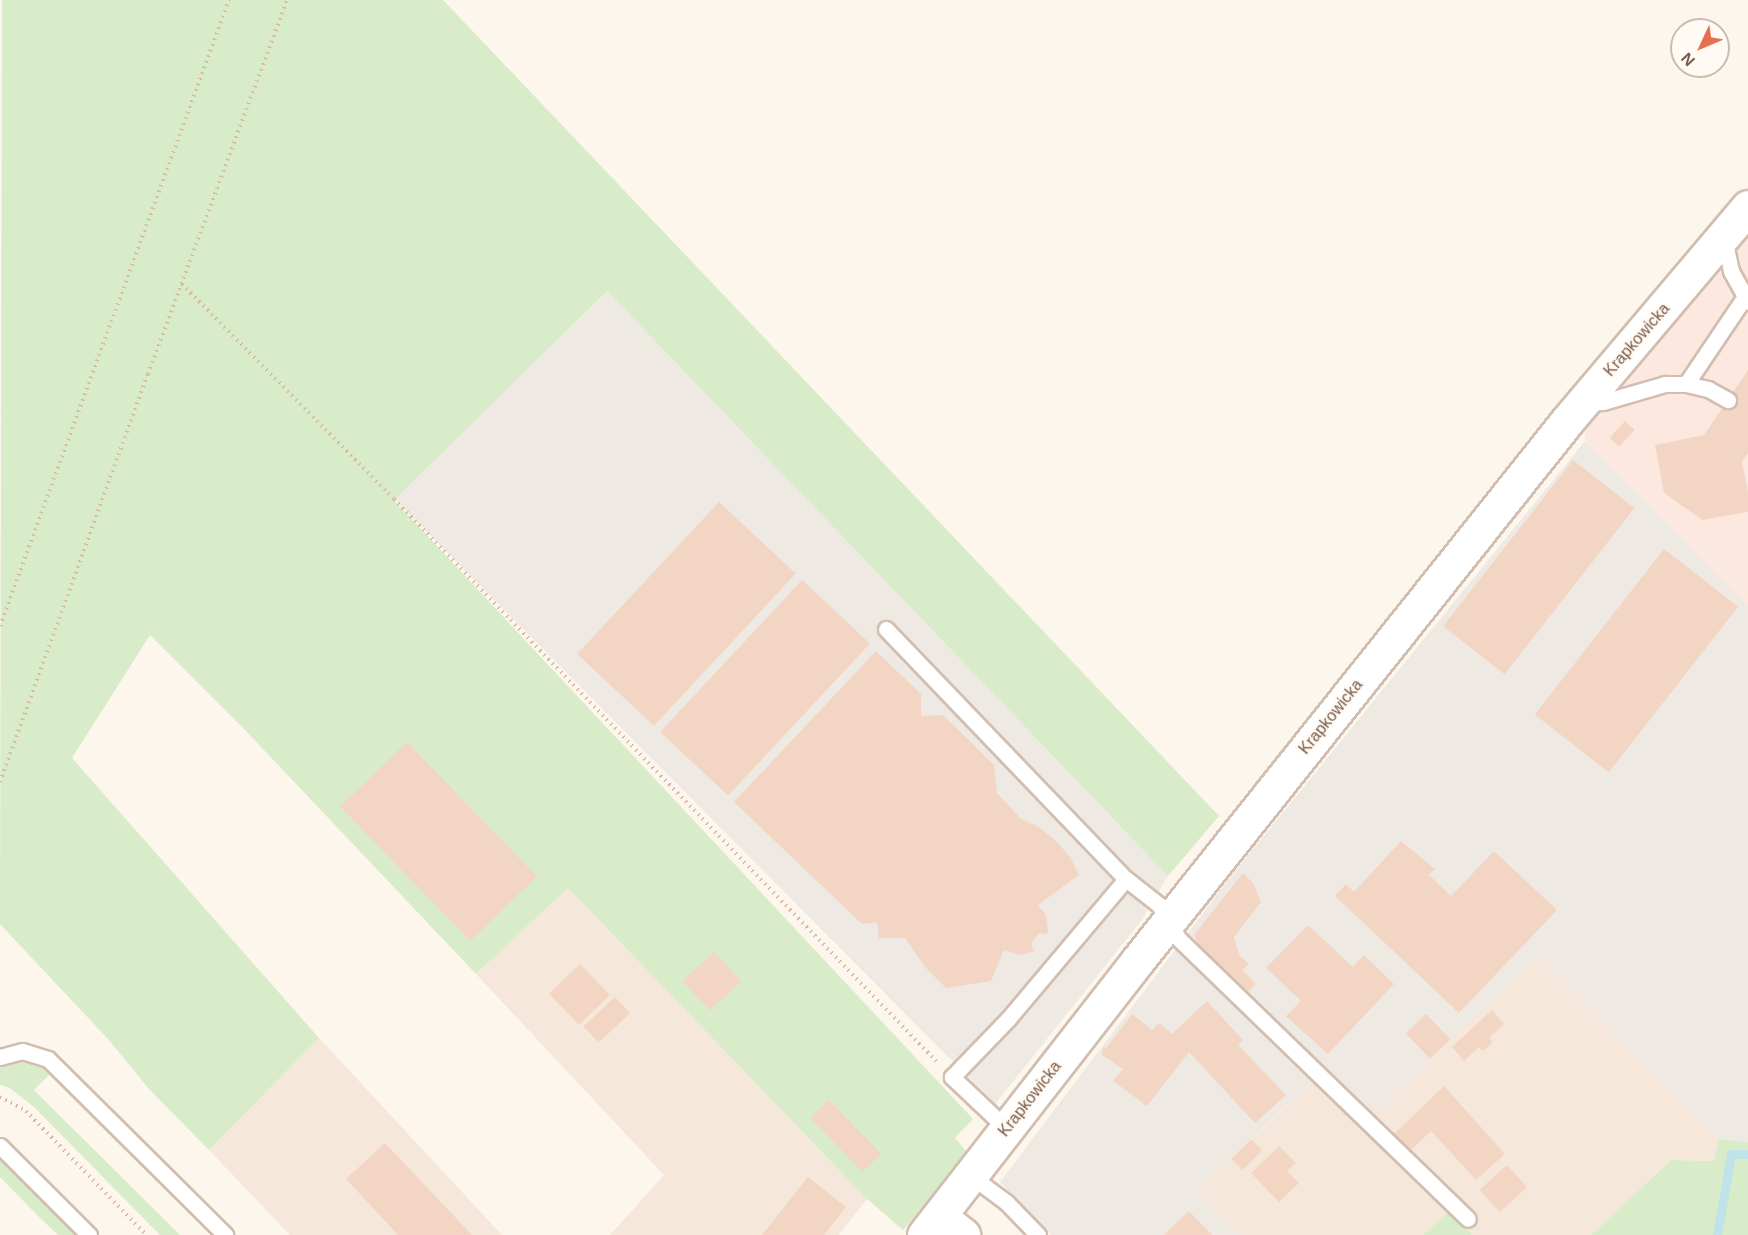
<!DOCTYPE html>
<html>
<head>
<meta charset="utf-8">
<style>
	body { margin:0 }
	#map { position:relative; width:1748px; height:1235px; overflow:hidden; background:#fdf6ec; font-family:Arial,sans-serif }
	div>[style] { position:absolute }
	.residential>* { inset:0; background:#f5e8da }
	.commercial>* { inset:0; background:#fde8e0 }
	.industrial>* { inset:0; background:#efe9e4 }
	.green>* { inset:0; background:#d8ecc9 }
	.stream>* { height:9px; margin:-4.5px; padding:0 4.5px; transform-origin:4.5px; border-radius:4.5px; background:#bfe3e8 }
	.building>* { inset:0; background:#f3d5c3; transform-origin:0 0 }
	.path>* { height:4px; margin-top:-2px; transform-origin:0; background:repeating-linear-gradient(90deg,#d9b8a5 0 1.5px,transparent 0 6px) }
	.roads { filter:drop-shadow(2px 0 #d1beb0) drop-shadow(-2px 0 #d1beb0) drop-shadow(0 2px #d1beb0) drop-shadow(0 -2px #d1beb0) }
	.service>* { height:15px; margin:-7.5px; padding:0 7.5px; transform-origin:7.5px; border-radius:7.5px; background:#fff }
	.tertiary>* { height:33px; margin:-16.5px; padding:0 16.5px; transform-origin:16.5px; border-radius:16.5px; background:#fff }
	span { translate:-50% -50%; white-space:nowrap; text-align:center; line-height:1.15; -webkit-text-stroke:4.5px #fffaf3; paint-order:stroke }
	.street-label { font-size:16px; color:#7a5c4d }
	.north { position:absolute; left:1670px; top:18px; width:60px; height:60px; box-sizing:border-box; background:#fffaf3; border:2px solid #cabbb1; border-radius:50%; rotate:226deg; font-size:16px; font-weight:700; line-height:24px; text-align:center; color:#7a5c4d }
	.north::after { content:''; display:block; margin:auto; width:21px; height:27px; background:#e76f51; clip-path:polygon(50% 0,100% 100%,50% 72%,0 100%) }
</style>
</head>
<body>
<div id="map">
	<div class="residential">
		<i style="clip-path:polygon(568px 888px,867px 1199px,839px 1235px,610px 1235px,664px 1175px,476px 974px)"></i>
		<i style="clip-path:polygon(1539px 955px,1719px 1139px,1713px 1161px,1671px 1160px,1591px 1235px,1472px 1235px,1449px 1211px,1423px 1235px,1241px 1235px,1197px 1191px,1314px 1080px,1361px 1125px)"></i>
		<i style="clip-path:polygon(319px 1038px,502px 1235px,290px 1235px,209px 1150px)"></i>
	</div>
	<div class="commercial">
		<i style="clip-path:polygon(1748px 207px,1748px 605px,1585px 441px,1582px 403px)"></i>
	</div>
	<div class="industrial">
		<i style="clip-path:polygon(607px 291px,1168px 876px,1141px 921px,995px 1104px,394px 499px)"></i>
		<i style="clip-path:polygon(1585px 441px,1748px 605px,1748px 1142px,1719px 1139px,1539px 955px,1361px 1126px,1314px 1080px,1251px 1139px,1197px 1191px,1241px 1235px,1051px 1235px,1000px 1182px,1224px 885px)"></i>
	</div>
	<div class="green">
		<i style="clip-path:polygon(2px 0,443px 0,1219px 816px,1168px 876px,607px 291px,394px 500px,973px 1119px,955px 1138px,968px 1153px,903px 1230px,867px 1199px,568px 888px,476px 974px,245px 730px,150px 635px,72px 758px,319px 1038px,209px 1150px,149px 1089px,108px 1039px,0 924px)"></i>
		<i style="clip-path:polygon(17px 1059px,37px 1064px,51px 1073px,34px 1090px,180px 1235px,160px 1235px,33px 1106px,10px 1088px,0 1085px,0 1067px)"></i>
		<i style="clip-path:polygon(1719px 1139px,1748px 1142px,1748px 1235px,1591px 1235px,1671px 1160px,1713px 1161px)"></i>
		<i style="clip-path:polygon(0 1155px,80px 1235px,58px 1235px,40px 1218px,0 1177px)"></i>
		<i style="clip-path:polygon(1449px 1211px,1472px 1235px,1423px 1235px)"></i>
	</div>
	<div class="stream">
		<i style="left:1717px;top:1235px;width:82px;rotate:-80.2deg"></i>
		<i style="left:1731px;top:1154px;width:17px"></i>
	</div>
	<div class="building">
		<i style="clip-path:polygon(1748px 370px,1748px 453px,1742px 462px,1748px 492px,1748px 512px,1702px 520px,1664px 493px,1655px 445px,1704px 435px)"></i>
		<i style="left:1625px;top:421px;width:13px;height:23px;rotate:42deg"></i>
		<i style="left:1573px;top:460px;width:78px;height:211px;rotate:38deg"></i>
		<i style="left:719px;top:502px;width:105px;height:208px;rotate:43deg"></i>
		<i style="left:1664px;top:549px;width:94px;height:210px;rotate:38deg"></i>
		<i style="left:802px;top:580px;width:93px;height:208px;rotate:43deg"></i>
		<i style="clip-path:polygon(876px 651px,921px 694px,921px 716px,943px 715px,994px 765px,997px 793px,1021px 819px,1039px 827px,1056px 841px,1070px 857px,1079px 875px,1038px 905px,1046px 915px,1048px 930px,1047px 934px,1039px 933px,1031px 944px,1035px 951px,1020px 955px,1004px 950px,991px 981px,946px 988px,926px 968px,905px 938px,879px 938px,877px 922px,862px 924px,734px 802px)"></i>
		<i style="left:407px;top:742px;width:187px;height:93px;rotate:46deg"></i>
		<i style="clip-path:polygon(1401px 841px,1435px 869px,1429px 875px,1451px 896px,1494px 851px,1557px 910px,1459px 1013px,1335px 896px,1346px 884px,1354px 892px)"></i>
		<i style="clip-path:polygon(1243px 873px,1253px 883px,1261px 902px,1234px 937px,1239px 955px,1249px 964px,1242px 970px,1256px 984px,1244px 996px,1202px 953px,1194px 935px)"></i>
		<i style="clip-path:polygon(1308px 925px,1353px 967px,1364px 955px,1394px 984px,1328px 1054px,1286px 1016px,1301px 1001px,1266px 968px)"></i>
		<i style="left:714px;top:952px;width:40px;height:43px;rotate:47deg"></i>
		<i style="left:580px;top:964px;width:43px;height:43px;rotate:46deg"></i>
		<i style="left:615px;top:997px;width:22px;height:43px;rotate:47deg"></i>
		<i style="clip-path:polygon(1207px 1001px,1243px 1040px,1238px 1045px,1286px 1095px,1255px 1123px,1189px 1052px,1147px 1106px,1113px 1081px,1123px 1069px,1102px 1055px,1103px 1048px,1106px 1048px,1132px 1014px,1152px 1030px,1158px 1024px,1162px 1025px,1172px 1034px)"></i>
		<i style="clip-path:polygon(1492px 1010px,1504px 1024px,1489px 1038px,1493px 1042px,1483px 1051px,1479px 1047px,1464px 1061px,1452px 1047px)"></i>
		<i style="left:1426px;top:1014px;width:35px;height:28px;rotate:46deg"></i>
		<i style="clip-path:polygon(1444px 1086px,1505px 1154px,1476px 1180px,1431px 1131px,1410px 1151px,1394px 1134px)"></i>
		<i style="left:829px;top:1100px;width:75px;height:26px;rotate:46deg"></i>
		<i style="left:1251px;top:1139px;width:16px;height:28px;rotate:45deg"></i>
		<i style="clip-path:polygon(385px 1143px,472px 1235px,398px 1235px,346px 1179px)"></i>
		<i style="clip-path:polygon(1279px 1146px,1296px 1163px,1287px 1171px,1299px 1183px,1279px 1202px,1251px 1173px)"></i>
		<i style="left:1507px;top:1165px;width:30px;height:37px;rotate:48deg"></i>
		<i style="clip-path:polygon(808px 1177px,846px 1207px,824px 1235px,762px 1235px)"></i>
		<i style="clip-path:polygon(1189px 1211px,1212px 1235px,1164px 1235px)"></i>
	</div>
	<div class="path">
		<i style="left:182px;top:284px;width:302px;rotate:45.4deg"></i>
		<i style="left:394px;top:499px;width:781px;rotate:46.04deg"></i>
		<i style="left:0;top:626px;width:667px;rotate:-69.91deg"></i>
		<i style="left:0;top:782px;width:434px;rotate:-70.1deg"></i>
		<i style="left:148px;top:374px;width:399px;rotate:-69.6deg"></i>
		<i style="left:0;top:1097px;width:30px;rotate:28deg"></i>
		<i style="left:26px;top:1111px;width:173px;rotate:45.9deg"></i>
	</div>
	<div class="roads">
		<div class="service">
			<i style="left:1724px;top:238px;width:34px;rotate:78deg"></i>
			<i style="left:1731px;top:271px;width:35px;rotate:61deg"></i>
			<i style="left:1686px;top:384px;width:104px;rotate:-56deg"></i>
			<i style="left:1585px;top:403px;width:18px;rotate:-3deg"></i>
			<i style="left:1603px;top:402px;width:65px;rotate:-16.2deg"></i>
			<i style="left:1665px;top:384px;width:21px"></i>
			<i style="left:1686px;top:384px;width:23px;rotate:13deg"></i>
			<i style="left:1708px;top:389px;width:23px;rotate:29deg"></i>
			<i style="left:886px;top:629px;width:347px;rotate:46.2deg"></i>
			<i style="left:1126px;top:879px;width:42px;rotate:38.2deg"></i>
			<i style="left:1159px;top:905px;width:39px;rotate:60deg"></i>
			<i style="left:1179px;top:939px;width:402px;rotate:44.1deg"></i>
			<i style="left:0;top:1057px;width:23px;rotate:-15deg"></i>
			<i style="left:22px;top:1051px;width:27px;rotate:17deg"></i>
			<i style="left:48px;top:1059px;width:250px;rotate:44.8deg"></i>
			<i style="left:1007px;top:1129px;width:76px;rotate:-136.6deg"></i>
			<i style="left:952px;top:1077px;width:81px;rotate:-46deg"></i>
			<i style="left:1008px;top:1019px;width:183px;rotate:-49.9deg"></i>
			<i style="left:0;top:1146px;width:126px;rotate:45deg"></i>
			<i style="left:971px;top:1176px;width:44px;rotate:36.6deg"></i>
			<i style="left:1006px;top:1202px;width:46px;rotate:45.9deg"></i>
		</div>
		<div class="tertiary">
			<i style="left:939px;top:1216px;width:31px;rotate:38deg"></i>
			<i style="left:924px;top:1235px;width:348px;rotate:-52.1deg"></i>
			<i style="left:1138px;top:960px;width:689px;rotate:-51.48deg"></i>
			<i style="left:1567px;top:421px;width:280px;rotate:-49.8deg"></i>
		</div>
	</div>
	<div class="street-label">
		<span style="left:1637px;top:340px;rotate:-49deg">Krapkowicka</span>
		<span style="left:1331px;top:717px;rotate:-51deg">Krapkowicka</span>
		<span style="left:1030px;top:1099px;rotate:-52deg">Krapkowicka</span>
	</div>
	<div class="north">N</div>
</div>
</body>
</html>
